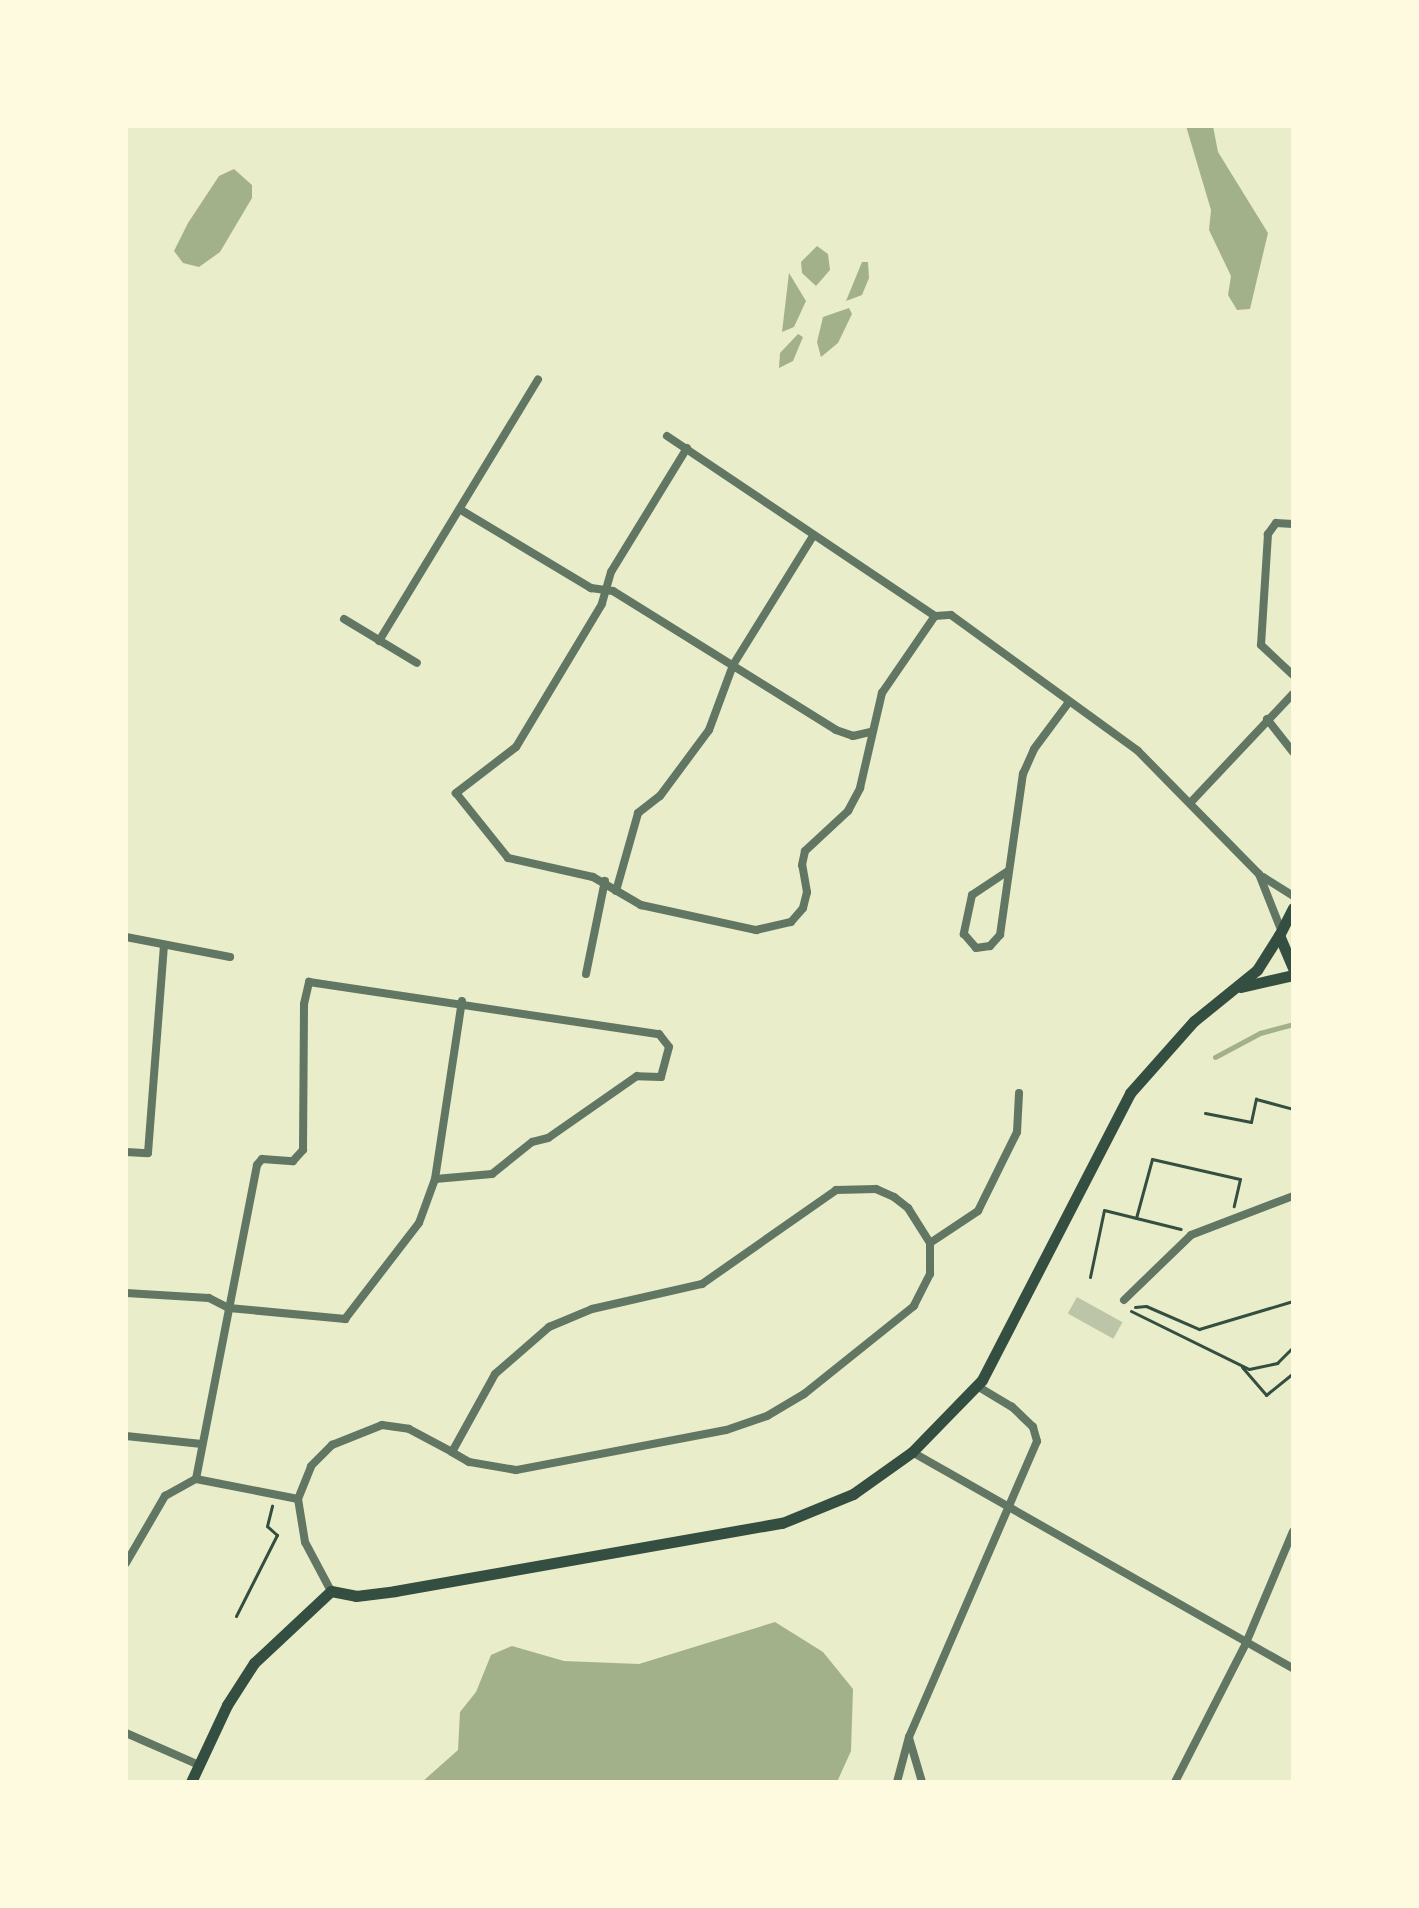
<!DOCTYPE html>
<html>
<head>
<meta charset="utf-8">
<style>
	body { margin:0 }
	#map { position:relative; width:1419px; height:1908px; overflow:hidden; background:#e9edc9; font-family:Lato,sans-serif }
	div>[style] { position:absolute }
	.water>* { inset:0; background:#a3b18a }
	.stream>* { height:5px; margin:-2.5px; padding:0 2.5px; transform-origin:2.5px; border-radius:2.5px; background:#a3b18a }
	.building>* { inset:0; background:#bcc5a7; transform-origin:0 0 }
	.path>* { height:3px; margin:-1.5px; padding:0 1.5px; transform-origin:1.5px; border-radius:1.5px; background:#344e41 }
	.minor>* { height:8px; margin:-4px; padding:0 4px; transform-origin:4px; border-radius:4px; background:#617663 }
	.secondary>* { height:11px; margin:-5.5px; padding:0 5.5px; transform-origin:5.5px; border-radius:5.5px; background:#344e41 }
	span { translate:-50% -50%; white-space:nowrap; text-align:center; line-height:1.15; -webkit-text-stroke:8px #fefae0; paint-order:stroke }
	.frame { position:absolute; inset:0; border:128px solid #fefae0; pointer-events:none }
</style>
</head>
<body>
<div id="map">
	<div class="water">
		<i style="clip-path:polygon(1186px 126px,1213px 126px,1218px 152px,1268px 233px,1250px 309px,1237px 310px,1228px 295px,1231px 276px,1209px 230px,1211px 210px)"></i>
		<i style="clip-path:polygon(234px 169px,252px 185px,252px 198px,220px 252px,199px 267px,183px 263px,174px 251px,188px 223px,219px 176px)"></i>
		<i style="clip-path:polygon(817px 246px,828px 254px,830px 270px,816px 286px,802px 273px,801px 262px)"></i>
		<i style="clip-path:polygon(862px 262px,868px 262px,869px 278px,862px 295px,846px 301px)"></i>
		<i style="clip-path:polygon(789px 273px,806px 301px,794px 327px,782px 332px)"></i>
		<i style="clip-path:polygon(849px 308px,852px 314px,838px 343px,821px 357px,817px 342px,823px 317px)"></i>
		<i style="clip-path:polygon(798px 334px,803px 337px,793px 361px,779px 368px,780px 353px)"></i>
		<i style="clip-path:polygon(775px 1622px,823px 1652px,853px 1689px,851px 1751px,837px 1782px,422px 1782px,458px 1750px,460px 1712px,476px 1692px,491px 1655px,512px 1646px,564px 1661px,639px 1664px)"></i>
	</div>
	<div class="stream">
		<i style="left:1215px;top:1057px;width:51px;rotate:-28.1deg"></i>
		<i style="left:1260px;top:1033px;width:34px;rotate:-15deg"></i>
	</div>
	<div class="building">
		<i style="left:1077px;top:1297px;width:52px;height:19px;rotate:29deg"></i>
	</div>
	<div class="path">
		<i style="left:1205px;top:1113px;width:47px;rotate:11.1deg"></i>
		<i style="left:1251px;top:1122px;width:24px;rotate:-78deg"></i>
		<i style="left:1256px;top:1099px;width:38px;rotate:15deg"></i>
		<i style="left:1136px;top:1218px;width:61px;rotate:-74.8deg"></i>
		<i style="left:1152px;top:1159px;width:90px;rotate:12.8deg"></i>
		<i style="left:1240px;top:1179px;width:28px;rotate:103deg"></i>
		<i style="left:1090px;top:1277px;width:68px;rotate:-78.2deg"></i>
		<i style="left:1104px;top:1210px;width:79px;rotate:13.9deg"></i>
		<i style="left:1135px;top:1307px;width:11px;rotate:-5deg"></i>
		<i style="left:1146px;top:1306px;width:58px;rotate:23.5deg"></i>
		<i style="left:1199px;top:1329px;width:98px;rotate:-16.6deg"></i>
		<i style="left:1131px;top:1311px;width:131px;rotate:26.2deg"></i>
		<i style="left:1249px;top:1369px;width:29px;rotate:-12deg"></i>
		<i style="left:1277px;top:1363px;width:23px;rotate:-45deg"></i>
		<i style="left:1242px;top:1367px;width:37px;rotate:49deg"></i>
		<i style="left:1266px;top:1395px;width:35px;rotate:-39deg"></i>
		<i style="left:236px;top:1616px;width:91px;rotate:-63.2deg"></i>
		<i style="left:277px;top:1535px;width:13px;rotate:-138deg"></i>
		<i style="left:267px;top:1526px;width:21px;rotate:-76deg"></i>
	</div>
	<div class="minor">
		<i style="left:667px;top:436px;width:323px;rotate:33.9deg"></i>
		<i style="left:935px;top:616px;width:16px;rotate:-4deg"></i>
		<i style="left:951px;top:615px;width:231px;rotate:36deg"></i>
		<i style="left:1138px;top:751px;width:173px;rotate:45.5deg"></i>
		<i style="left:1259px;top:874px;width:57px;rotate:68.4deg"></i>
		<i style="left:687px;top:448px;width:145px;rotate:121.5deg"></i>
		<i style="left:611px;top:572px;width:33px;rotate:106deg"></i>
		<i style="left:602px;top:604px;width:167px;rotate:121deg"></i>
		<i style="left:516px;top:747px;width:76px;rotate:142.5deg"></i>
		<i style="left:456px;top:793px;width:83px;rotate:51.3deg"></i>
		<i style="left:508px;top:858px;width:87px;rotate:12.6deg"></i>
		<i style="left:593px;top:877px;width:56px;rotate:30.3deg"></i>
		<i style="left:641px;top:905px;width:118px;rotate:12.3deg"></i>
		<i style="left:756px;top:930px;width:36px;rotate:-13deg"></i>
		<i style="left:791px;top:922px;width:18px;rotate:-49deg"></i>
		<i style="left:803px;top:908px;width:16px;rotate:-76deg"></i>
		<i style="left:807px;top:892px;width:27px;rotate:-100deg"></i>
		<i style="left:802px;top:865px;width:14px;rotate:-78deg"></i>
		<i style="left:805px;top:851px;width:59px;rotate:-42.9deg"></i>
		<i style="left:848px;top:811px;width:26px;rotate:-62deg"></i>
		<i style="left:860px;top:788px;width:98px;rotate:-77deg"></i>
		<i style="left:882px;top:693px;width:93px;rotate:-55.5deg"></i>
		<i style="left:461px;top:510px;width:152px;rotate:31deg"></i>
		<i style="left:591px;top:588px;width:22px;rotate:8deg"></i>
		<i style="left:613px;top:591px;width:263px;rotate:31.9deg"></i>
		<i style="left:836px;top:730px;width:18px;rotate:19deg"></i>
		<i style="left:853px;top:736px;width:17px;rotate:-13deg"></i>
		<i style="left:1293px;top:524px;width:17px;rotate:-177deg"></i>
		<i style="left:1276px;top:523px;width:14px;rotate:126deg"></i>
		<i style="left:1268px;top:534px;width:111px;rotate:93.6deg"></i>
		<i style="left:1261px;top:645px;width:44px;rotate:43.2deg"></i>
		<i style="left:344px;top:619px;width:85px;rotate:31.1deg"></i>
		<i style="left:379px;top:641px;width:306px;rotate:-58.7deg"></i>
		<i style="left:1267px;top:719px;width:42px;rotate:51.8deg"></i>
		<i style="left:1192px;top:801px;width:147px;rotate:-46.7deg"></i>
		<i style="left:1008px;top:871px;width:43px;rotate:146.3deg"></i>
		<i style="left:972px;top:895px;width:40px;rotate:102deg"></i>
		<i style="left:964px;top:934px;width:18px;rotate:49deg"></i>
		<i style="left:976px;top:948px;width:14px;rotate:-8deg"></i>
		<i style="left:990px;top:946px;width:15px;rotate:-48deg"></i>
		<i style="left:1000px;top:935px;width:163px;rotate:-81.9deg"></i>
		<i style="left:1023px;top:774px;width:27px;rotate:-66deg"></i>
		<i style="left:1034px;top:749px;width:59px;rotate:-53.3deg"></i>
		<i style="left:1263px;top:877px;width:36px;rotate:32deg"></i>
		<i style="left:616px;top:891px;width:81px;rotate:-74.2deg"></i>
		<i style="left:638px;top:813px;width:28px;rotate:-38deg"></i>
		<i style="left:660px;top:796px;width:82px;rotate:-53.4deg"></i>
		<i style="left:709px;top:730px;width:69px;rotate:-69.7deg"></i>
		<i style="left:733px;top:665px;width:152px;rotate:-58.2deg"></i>
		<i style="left:126px;top:937px;width:106px;rotate:10.9deg"></i>
		<i style="left:586px;top:974px;width:95px;rotate:-78.5deg"></i>
		<i style="left:126px;top:1152px;width:22px;rotate:3deg"></i>
		<i style="left:148px;top:1153px;width:209px;rotate:-85.6deg"></i>
		<i style="left:930px;top:1243px;width:58px;rotate:-33.7deg"></i>
		<i style="left:978px;top:1211px;width:88px;rotate:-63.7deg"></i>
		<i style="left:1017px;top:1132px;width:39px;rotate:-87deg"></i>
		<i style="left:126px;top:1293px;width:83px;rotate:3.4deg"></i>
		<i style="left:209px;top:1298px;width:22px;rotate:27deg"></i>
		<i style="left:229px;top:1308px;width:117px;rotate:5.4deg"></i>
		<i style="left:345px;top:1319px;width:121px;rotate:-52.4deg"></i>
		<i style="left:419px;top:1223px;width:47px;rotate:-70deg"></i>
		<i style="left:435px;top:1179px;width:180px;rotate:-81.4deg"></i>
		<i style="left:1124px;top:1300px;width:93px;rotate:-44.1deg"></i>
		<i style="left:1191px;top:1235px;width:109px;rotate:-20.9deg"></i>
		<i style="left:126px;top:1436px;width:76px;rotate:6deg"></i>
		<i style="left:912px;top:1452px;width:438px;rotate:29.6deg"></i>
		<i style="left:196px;top:1479px;width:320px;rotate:-79deg"></i>
		<i style="left:257px;top:1165px;width:8px;rotate:-50deg"></i>
		<i style="left:262px;top:1159px;width:31px;rotate:4deg"></i>
		<i style="left:293px;top:1161px;width:15px;rotate:-48deg"></i>
		<i style="left:303px;top:1150px;width:146px;rotate:-89.6deg"></i>
		<i style="left:304px;top:1004px;width:23px;rotate:-77deg"></i>
		<i style="left:309px;top:982px;width:354px;rotate:8.5deg"></i>
		<i style="left:659px;top:1034px;width:16px;rotate:52deg"></i>
		<i style="left:669px;top:1047px;width:31px;rotate:105deg"></i>
		<i style="left:661px;top:1077px;width:24px;rotate:-178deg"></i>
		<i style="left:637px;top:1076px;width:108px;rotate:145.1deg"></i>
		<i style="left:548px;top:1138px;width:16px;rotate:166deg"></i>
		<i style="left:532px;top:1142px;width:51px;rotate:141.3deg"></i>
		<i style="left:492px;top:1174px;width:57px;rotate:175deg"></i>
		<i style="left:196px;top:1479px;width:104px;rotate:11.1deg"></i>
		<i style="left:126px;top:1563px;width:78px;rotate:-59.8deg"></i>
		<i style="left:165px;top:1496px;width:35px;rotate:-29deg"></i>
		<i style="left:331px;top:1591px;width:55px;rotate:-118deg"></i>
		<i style="left:305px;top:1542px;width:44px;rotate:-99.2deg"></i>
		<i style="left:298px;top:1499px;width:35px;rotate:-68deg"></i>
		<i style="left:311px;top:1466px;width:30px;rotate:-45deg"></i>
		<i style="left:332px;top:1445px;width:54px;rotate:-21.8deg"></i>
		<i style="left:382px;top:1425px;width:27px;rotate:8deg"></i>
		<i style="left:409px;top:1429px;width:49px;rotate:28.1deg"></i>
		<i style="left:452px;top:1452px;width:89px;rotate:-61.1deg"></i>
		<i style="left:495px;top:1374px;width:72px;rotate:-41deg"></i>
		<i style="left:549px;top:1327px;width:47px;rotate:-22.7deg"></i>
		<i style="left:592px;top:1309px;width:113px;rotate:-12.8deg"></i>
		<i style="left:702px;top:1284px;width:164px;rotate:-35deg"></i>
		<i style="left:836px;top:1190px;width:40px;rotate:-1.4deg"></i>
		<i style="left:876px;top:1189px;width:20px;rotate:24deg"></i>
		<i style="left:894px;top:1197px;width:18px;rotate:38deg"></i>
		<i style="left:908px;top:1208px;width:41px;rotate:57.8deg"></i>
		<i style="left:930px;top:1243px;width:31px;rotate:90deg"></i>
		<i style="left:930px;top:1274px;width:36px;rotate:117deg"></i>
		<i style="left:914px;top:1306px;width:141px;rotate:141.3deg"></i>
		<i style="left:804px;top:1394px;width:43px;rotate:149.3deg"></i>
		<i style="left:767px;top:1416px;width:43px;rotate:161.1deg"></i>
		<i style="left:726px;top:1430px;width:214px;rotate:169.2deg"></i>
		<i style="left:516px;top:1470px;width:48px;rotate:-170.3deg"></i>
		<i style="left:469px;top:1462px;width:20px;rotate:-150deg"></i>
		<i style="left:126px;top:1733px;width:80px;rotate:23.7deg"></i>
		<i style="left:909px;top:1738px;width:46px;rotate:73.5deg"></i>
		<i style="left:897px;top:1782px;width:47px;rotate:-75.1deg"></i>
		<i style="left:909px;top:1737px;width:322px;rotate:-66.6deg"></i>
		<i style="left:1037px;top:1441px;width:15px;rotate:-106deg"></i>
		<i style="left:1033px;top:1427px;width:29px;rotate:-136deg"></i>
		<i style="left:1012px;top:1407px;width:41px;rotate:-149deg"></i>
		<i style="left:1175px;top:1782px;width:156px;rotate:-62.9deg"></i>
		<i style="left:1246px;top:1643px;width:121px;rotate:-67.2deg"></i>
	</div>
	<div class="secondary">
		<i style="left:1293px;top:908px;width:30px;rotate:117deg"></i>
		<i style="left:1279px;top:935px;width:36px;rotate:67deg"></i>
		<i style="left:1241px;top:987px;width:53px;rotate:-13deg"></i>
		<i style="left:191px;top:1782px;width:85px;rotate:-64.9deg"></i>
		<i style="left:227px;top:1705px;width:50px;rotate:-57.3deg"></i>
		<i style="left:254px;top:1663px;width:105px;rotate:-43.1deg"></i>
		<i style="left:331px;top:1591px;width:25px;rotate:11deg"></i>
		<i style="left:356px;top:1596px;width:39px;rotate:-7deg"></i>
		<i style="left:395px;top:1591px;width:393px;rotate:-10deg"></i>
		<i style="left:782px;top:1523px;width:77px;rotate:-22.2deg"></i>
		<i style="left:853px;top:1494px;width:72px;rotate:-35.4deg"></i>
		<i style="left:912px;top:1452px;width:100px;rotate:-45.8deg"></i>
		<i style="left:982px;top:1380px;width:323px;rotate:-62.7deg"></i>
		<i style="left:1130px;top:1093px;width:96px;rotate:-48.4deg"></i>
		<i style="left:1194px;top:1021px;width:81px;rotate:-39deg"></i>
		<i style="left:1257px;top:970px;width:41px;rotate:-57.8deg"></i>
	</div>
	<div class="frame"></div>
</div>
</body>
</html>
